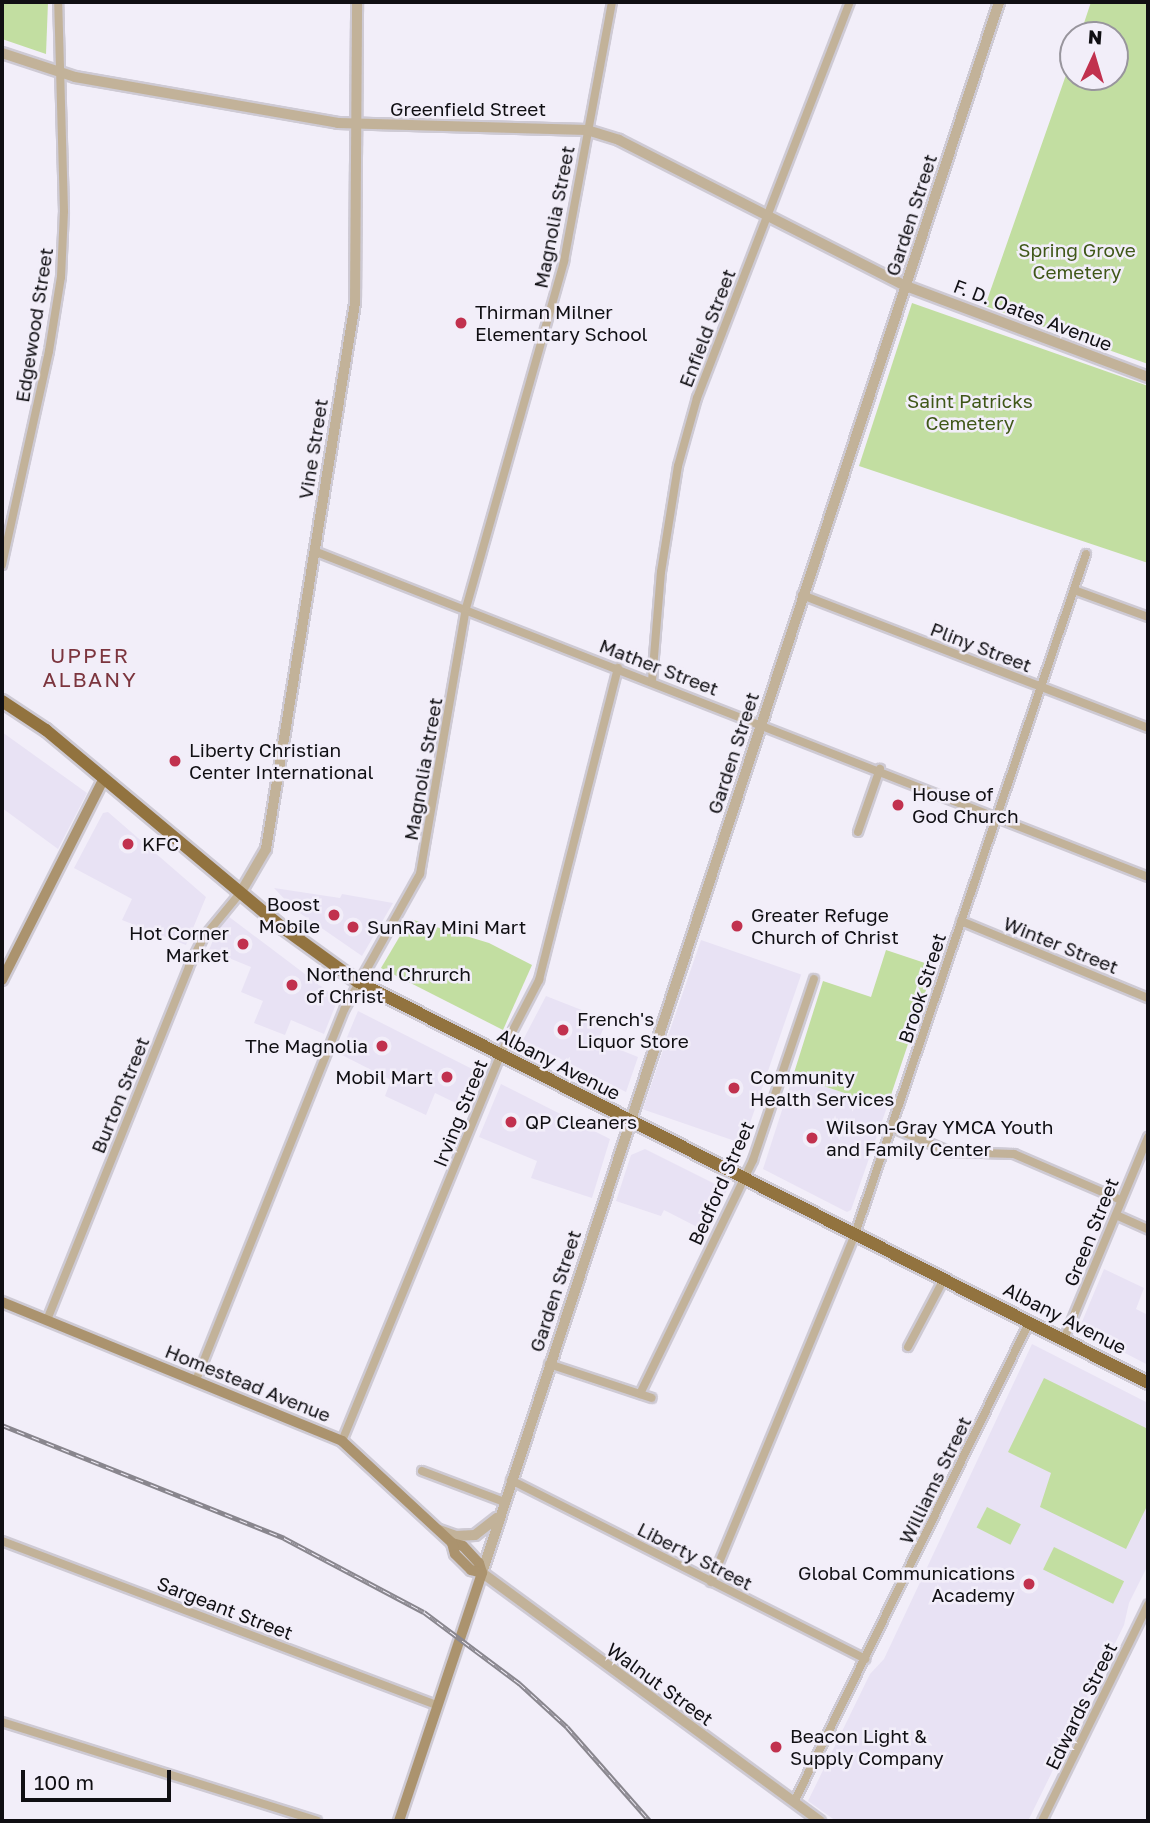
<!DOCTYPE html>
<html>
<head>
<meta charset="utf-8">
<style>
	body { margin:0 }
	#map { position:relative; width:1150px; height:1823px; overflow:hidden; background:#f2eef9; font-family:"Golos Text",sans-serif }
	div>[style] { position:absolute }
	.built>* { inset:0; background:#e8e2f4; transform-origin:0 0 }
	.green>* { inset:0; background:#c2dea1; transform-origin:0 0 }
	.roads { filter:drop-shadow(2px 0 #cecad4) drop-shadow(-2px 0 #cecad4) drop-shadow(0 2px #cecad4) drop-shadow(0 -2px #cecad4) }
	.minor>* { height:8px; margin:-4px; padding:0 4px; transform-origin:4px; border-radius:4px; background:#c2b299 }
	.tertiary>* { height:10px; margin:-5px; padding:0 5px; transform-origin:5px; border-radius:5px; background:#c2b299 }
	.secondary>* { height:10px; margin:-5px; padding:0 5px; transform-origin:5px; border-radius:5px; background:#ab936e }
	.trunk>* { height:12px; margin:-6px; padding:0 6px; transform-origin:6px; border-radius:6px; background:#92733f }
	.rail>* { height:5px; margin-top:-2.5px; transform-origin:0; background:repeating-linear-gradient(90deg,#f2eef9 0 8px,#89868e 0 16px); box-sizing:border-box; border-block:2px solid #89868e }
	.dots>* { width:19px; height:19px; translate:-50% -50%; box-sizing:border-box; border:4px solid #f2eef9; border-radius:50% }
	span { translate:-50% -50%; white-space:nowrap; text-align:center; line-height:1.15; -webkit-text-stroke:5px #f2eef9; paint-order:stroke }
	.street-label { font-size:19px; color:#100f13 }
	.park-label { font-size:19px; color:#3f5718 }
	.poi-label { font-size:19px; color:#100f13 }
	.left { translate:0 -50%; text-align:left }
	.right { translate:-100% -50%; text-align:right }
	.neighbourhood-label { font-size:21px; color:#7c353e; letter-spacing:2px }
	.frame { position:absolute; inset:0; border:4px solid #100f13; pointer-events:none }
	.north { position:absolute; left:1059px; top:21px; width:70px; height:70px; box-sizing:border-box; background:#f2eef9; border:2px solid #98959d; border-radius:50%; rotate:4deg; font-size:19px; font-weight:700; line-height:28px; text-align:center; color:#100f13 }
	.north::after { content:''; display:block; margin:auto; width:24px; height:32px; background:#c1314e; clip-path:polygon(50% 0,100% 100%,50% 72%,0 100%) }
	.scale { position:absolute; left:21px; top:1770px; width:150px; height:32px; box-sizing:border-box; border:4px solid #100f13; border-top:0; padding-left:9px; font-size:21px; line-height:24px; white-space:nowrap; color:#100f13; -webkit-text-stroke:5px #f2eef9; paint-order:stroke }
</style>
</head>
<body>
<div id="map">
	<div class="built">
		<i style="clip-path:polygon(2px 732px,87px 793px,58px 849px,2px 808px)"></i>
		<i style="clip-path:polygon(108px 812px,206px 897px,186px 945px,122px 920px,132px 899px,74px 868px,103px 813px)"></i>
		<i style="clip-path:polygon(274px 888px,340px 898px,342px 894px,393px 903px,362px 956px,294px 909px)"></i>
		<i style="clip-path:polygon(228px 916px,338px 999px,324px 1034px,291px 1020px,285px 1035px,254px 1023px,263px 1001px,241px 992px,251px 967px,209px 950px,222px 918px)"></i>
		<i style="left:701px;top:940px;width:106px;height:179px;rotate:19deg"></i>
		<i style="clip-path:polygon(546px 996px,607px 1020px,598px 1041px,638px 1057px,626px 1092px,523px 1040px)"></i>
		<i style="clip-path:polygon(358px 1011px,480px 1073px,466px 1108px,435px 1093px,426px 1115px,385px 1096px,391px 1080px,340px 1054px)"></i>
		<i style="clip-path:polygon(793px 1076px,887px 1107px,851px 1210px,847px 1212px,763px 1169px)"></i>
		<i style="clip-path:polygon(501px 1084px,610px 1139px,592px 1198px,531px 1178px,537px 1161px,479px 1137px)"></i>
		<i style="clip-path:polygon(645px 1149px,727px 1190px,707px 1232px,664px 1210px,661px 1216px,616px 1201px,631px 1155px)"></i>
		<i style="clip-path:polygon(1104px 1269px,1144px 1288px,1136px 1309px,1146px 1314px,1148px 1365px,1079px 1329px)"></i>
		<i style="clip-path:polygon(1032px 1344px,1148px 1403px,1148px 1565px,1129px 1603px,1124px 1625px,1028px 1821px,836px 1821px,808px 1801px,870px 1674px,884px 1659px)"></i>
	</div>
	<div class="green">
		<i style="clip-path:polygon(2px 2px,48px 2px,46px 54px,2px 39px)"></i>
		<i style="clip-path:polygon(1091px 2px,1148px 2px,1148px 364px,985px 306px,1073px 55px,1073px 77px,1115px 77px,1115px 35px,1080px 35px)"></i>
		<i style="clip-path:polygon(912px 303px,1148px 386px,1148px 563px,859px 466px)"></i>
		<i style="clip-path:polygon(410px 919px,489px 943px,532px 965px,503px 1030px,381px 968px)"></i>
		<i style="clip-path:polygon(886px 950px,934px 966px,887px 1107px,793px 1076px,823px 981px,871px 997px)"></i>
		<i style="clip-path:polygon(1044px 1378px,1148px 1429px,1148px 1504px,1126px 1549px,1040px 1507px,1051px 1473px,1008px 1452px)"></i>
		<i style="left:987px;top:1507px;width:38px;height:23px;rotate:27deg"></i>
		<i style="left:1054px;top:1547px;width:78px;height:25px;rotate:26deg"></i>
	</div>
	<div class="roads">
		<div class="minor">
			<i style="left:314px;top:551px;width:895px;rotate:21.35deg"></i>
			<i style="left:2px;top:565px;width:219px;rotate:-77.6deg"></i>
			<i style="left:49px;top:351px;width:75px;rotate:-80.8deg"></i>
			<i style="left:61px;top:277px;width:66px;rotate:-87.4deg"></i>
			<i style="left:64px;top:211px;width:209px;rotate:-91.6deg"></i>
			<i style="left:1074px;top:590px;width:79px;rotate:20deg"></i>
			<i style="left:802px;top:595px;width:371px;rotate:21deg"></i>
			<i style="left:652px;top:681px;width:109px;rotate:-85.3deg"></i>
			<i style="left:661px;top:572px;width:107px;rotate:-80.9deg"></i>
			<i style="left:678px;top:466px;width:71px;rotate:-74.4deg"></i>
			<i style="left:697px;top:398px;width:425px;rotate:-68.9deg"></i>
			<i style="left:858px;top:832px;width:67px;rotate:-70.8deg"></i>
			<i style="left:961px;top:921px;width:202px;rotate:22.4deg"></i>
			<i style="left:893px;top:1128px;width:62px;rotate:22.8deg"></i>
			<i style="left:950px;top:1152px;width:64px;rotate:1.8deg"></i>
			<i style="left:1014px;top:1154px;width:116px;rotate:23.3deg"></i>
			<i style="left:1116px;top:1215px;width:35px;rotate:24deg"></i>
			<i style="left:47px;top:1320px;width:381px;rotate:-68.1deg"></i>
			<i style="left:189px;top:966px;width:33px;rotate:-63deg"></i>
			<i style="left:204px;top:937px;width:58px;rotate:-50.6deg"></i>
			<i style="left:1064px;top:1339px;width:219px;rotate:-67.4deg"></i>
			<i style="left:908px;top:1347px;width:77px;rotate:-62.1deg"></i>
			<i style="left:549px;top:1364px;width:108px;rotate:18.3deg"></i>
			<i style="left:196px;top:1380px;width:401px;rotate:-68.2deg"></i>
			<i style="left:345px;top:1008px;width:154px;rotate:-60.8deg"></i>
			<i style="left:420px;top:874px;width:270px;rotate:-80.2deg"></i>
			<i style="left:466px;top:608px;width:361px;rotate:-74.2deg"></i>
			<i style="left:564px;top:261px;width:263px;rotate:-79.5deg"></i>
			<i style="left:640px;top:1394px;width:260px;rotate:-64.2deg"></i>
			<i style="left:753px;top:1160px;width:191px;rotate:-71.4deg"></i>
			<i style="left:342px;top:1441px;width:417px;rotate:-67.7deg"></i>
			<i style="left:500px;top:1055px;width:85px;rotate:-62.5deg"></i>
			<i style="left:539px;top:980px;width:322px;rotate:-75.8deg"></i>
			<i style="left:422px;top:1471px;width:88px;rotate:20.7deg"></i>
			<i style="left:511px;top:1480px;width:397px;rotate:26.8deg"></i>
			<i style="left:2px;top:1541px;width:465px;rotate:20.7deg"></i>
			<i style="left:711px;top:1582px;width:377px;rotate:-67.5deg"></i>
			<i style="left:855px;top:1234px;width:718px;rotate:-71.24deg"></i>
			<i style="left:2px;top:1722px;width:330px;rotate:17.4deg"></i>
			<i style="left:794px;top:1802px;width:536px;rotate:-63.87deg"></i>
			<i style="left:1042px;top:1821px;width:241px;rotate:-63.9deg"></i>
		</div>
		<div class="tertiary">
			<i style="left:2px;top:53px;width:77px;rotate:18.2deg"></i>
			<i style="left:75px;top:77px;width:267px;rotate:9.9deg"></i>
			<i style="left:338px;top:123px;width:249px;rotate:1.6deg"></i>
			<i style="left:587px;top:130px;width:34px;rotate:17deg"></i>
			<i style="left:619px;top:140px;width:322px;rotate:27deg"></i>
			<i style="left:906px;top:286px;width:259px;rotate:20.6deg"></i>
			<i style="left:241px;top:892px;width:50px;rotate:-59.8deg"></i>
			<i style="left:266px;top:849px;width:553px;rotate:-80.74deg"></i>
			<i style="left:355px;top:303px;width:301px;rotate:-89.6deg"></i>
			<i style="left:439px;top:1530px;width:18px;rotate:19deg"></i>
			<i style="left:456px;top:1536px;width:19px;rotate:-3deg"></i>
			<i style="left:475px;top:1535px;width:28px;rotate:-38deg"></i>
			<i style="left:820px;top:1821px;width:419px;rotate:-143.7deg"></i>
			<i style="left:482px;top:1573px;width:1654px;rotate:-71.78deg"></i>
		</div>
		<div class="secondary">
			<i style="left:2px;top:980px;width:226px;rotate:-63.2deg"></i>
			<i style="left:2px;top:1302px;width:367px;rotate:22.2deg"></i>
			<i style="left:342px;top:1441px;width:150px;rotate:42.8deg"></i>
			<i style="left:452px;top:1543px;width:11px;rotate:15deg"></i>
			<i style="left:463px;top:1546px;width:23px;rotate:47deg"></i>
			<i style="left:479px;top:1563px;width:10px;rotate:73deg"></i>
			<i style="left:452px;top:1543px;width:11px;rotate:75deg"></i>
			<i style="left:455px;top:1554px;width:23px;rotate:45deg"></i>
			<i style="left:471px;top:1570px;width:11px;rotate:15deg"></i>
			<i style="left:399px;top:1821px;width:262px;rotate:-71.5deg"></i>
		</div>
		<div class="trunk">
			<i style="left:2px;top:701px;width:53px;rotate:33.4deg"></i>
			<i style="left:46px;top:730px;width:309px;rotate:39.9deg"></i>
			<i style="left:283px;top:928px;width:92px;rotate:35.8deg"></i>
			<i style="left:358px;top:982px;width:886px;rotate:26.91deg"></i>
		</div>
	</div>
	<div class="rail">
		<i style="left:2px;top:1425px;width:304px;rotate:21.8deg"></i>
		<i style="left:284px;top:1538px;width:158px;rotate:27.9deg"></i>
		<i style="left:424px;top:1612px;width:119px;rotate:36.8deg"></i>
		<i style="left:519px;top:1683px;width:65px;rotate:42.5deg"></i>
		<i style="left:567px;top:1727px;width:125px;rotate:48.6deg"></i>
	</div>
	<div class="dots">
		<i style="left:461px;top:323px;background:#c1314e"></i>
		<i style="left:175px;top:761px;background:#c1314e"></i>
		<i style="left:898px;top:805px;background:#c1314e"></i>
		<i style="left:128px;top:844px;background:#c1314e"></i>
		<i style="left:334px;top:915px;background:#c1314e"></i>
		<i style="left:737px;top:926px;background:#c1314e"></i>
		<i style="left:353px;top:927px;background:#c1314e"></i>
		<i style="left:243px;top:944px;background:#c1314e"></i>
		<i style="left:292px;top:985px;background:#c1314e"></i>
		<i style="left:563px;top:1030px;background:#c1314e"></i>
		<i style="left:382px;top:1046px;background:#c1314e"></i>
		<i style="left:447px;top:1077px;background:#c1314e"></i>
		<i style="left:734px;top:1088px;background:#c1314e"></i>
		<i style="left:511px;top:1122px;background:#c1314e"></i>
		<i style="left:812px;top:1138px;background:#c1314e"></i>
		<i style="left:1029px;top:1584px;background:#c1314e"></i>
		<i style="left:776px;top:1747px;background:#c1314e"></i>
	</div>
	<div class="street-label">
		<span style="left:468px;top:109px">Greenfield Street</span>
		<span style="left:911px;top:215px;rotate:-72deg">Garden Street</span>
		<span style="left:554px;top:217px;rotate:-79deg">Magnolia Street</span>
		<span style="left:1033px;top:315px;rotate:21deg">F. D. Oates Avenue</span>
		<span style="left:34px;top:325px;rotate:-81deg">Edgewood Street</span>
		<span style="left:707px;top:328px;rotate:-69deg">Enfield Street</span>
		<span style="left:313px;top:449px;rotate:-81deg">Vine Street</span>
		<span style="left:981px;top:647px;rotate:21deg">Pliny Street</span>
		<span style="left:659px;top:667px;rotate:21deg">Mather Street</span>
		<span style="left:733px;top:753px;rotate:-72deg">Garden Street</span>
		<span style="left:423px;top:769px;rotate:-80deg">Magnolia Street</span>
		<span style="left:1061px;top:945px;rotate:22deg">Winter Street</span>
		<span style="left:922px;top:988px;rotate:-72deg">Brook Street</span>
		<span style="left:559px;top:1064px;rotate:27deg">Albany Avenue</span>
		<span style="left:120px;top:1095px;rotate:-68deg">Burton Street</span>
		<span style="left:460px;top:1113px;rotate:-68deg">Irving Street</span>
		<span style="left:721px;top:1183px;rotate:-66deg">Bedford Street</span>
		<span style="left:1091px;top:1232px;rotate:-68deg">Green Street</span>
		<span style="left:555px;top:1291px;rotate:-72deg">Garden Street</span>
		<span style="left:1065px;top:1318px;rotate:27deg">Albany Avenue</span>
		<span style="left:248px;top:1383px;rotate:22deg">Homestead Avenue</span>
		<span style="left:935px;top:1480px;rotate:-64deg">Williams Street</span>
		<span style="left:695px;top:1556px;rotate:27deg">Liberty Street</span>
		<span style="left:225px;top:1608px;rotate:21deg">Sargeant Street</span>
		<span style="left:660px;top:1684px;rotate:36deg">Walnut Street</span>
		<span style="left:1081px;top:1706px;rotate:-64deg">Edwards Street</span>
	</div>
	<div class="park-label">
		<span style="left:1077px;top:261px">Spring Grove<br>Cemetery</span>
		<span style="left:970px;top:412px">Saint Patricks<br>Cemetery</span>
	</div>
	<div class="poi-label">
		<span class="left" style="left:475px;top:323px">Thirman Milner<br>Elementary School</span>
		<span class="left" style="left:189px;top:761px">Liberty Christian<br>Center International</span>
		<span class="left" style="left:912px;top:805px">House of<br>God Church</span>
		<span class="left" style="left:142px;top:844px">KFC</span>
		<span class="right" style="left:320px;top:915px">Boost<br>Mobile</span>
		<span class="left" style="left:751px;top:926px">Greater Refuge<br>Church of Christ</span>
		<span class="left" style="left:367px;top:927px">SunRay Mini Mart</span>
		<span class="right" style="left:229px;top:944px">Hot Corner<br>Market</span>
		<span class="left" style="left:306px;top:985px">Northend Chrurch<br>of Christ</span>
		<span class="left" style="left:577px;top:1030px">French's<br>Liquor Store</span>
		<span class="right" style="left:368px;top:1046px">The Magnolia</span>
		<span class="right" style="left:433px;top:1077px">Mobil Mart</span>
		<span class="left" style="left:750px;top:1088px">Community<br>Health Services</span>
		<span class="left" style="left:525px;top:1122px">QP Cleaners</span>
		<span class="left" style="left:826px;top:1138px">Wilson-Gray YMCA Youth<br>and Family Center</span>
		<span class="right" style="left:1015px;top:1584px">Global Communications<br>Academy</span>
		<span class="left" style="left:790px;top:1747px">Beacon Light &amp;<br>Supply Company</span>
	</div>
	<div class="neighbourhood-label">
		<span style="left:90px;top:667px">UPPER<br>ALBANY</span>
	</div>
	<div class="frame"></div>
	<div class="north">N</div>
	<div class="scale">100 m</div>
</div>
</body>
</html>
